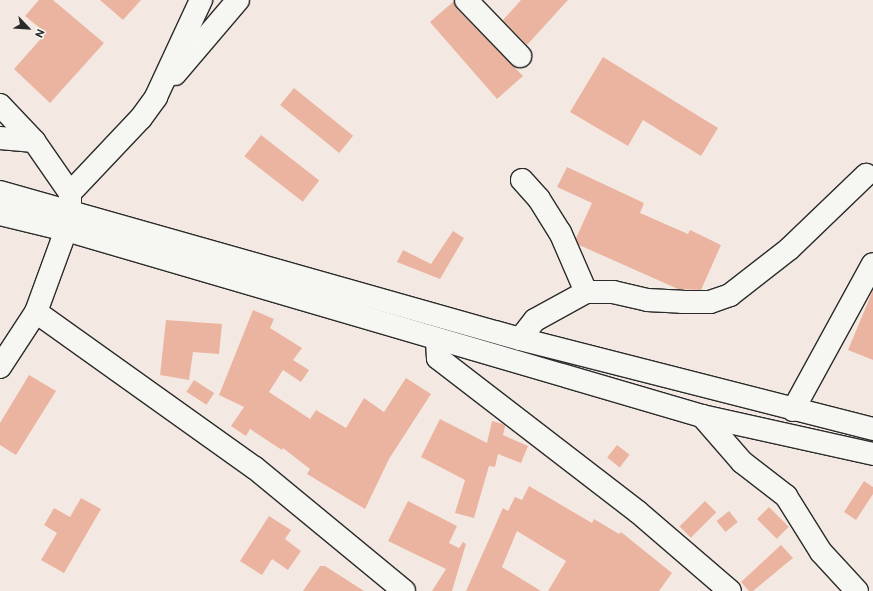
<!DOCTYPE html>
<html>
<head>
<meta charset="utf-8">
<style>
	body { margin:0 }
	#map { position:relative; width:873px; height:591px; overflow:hidden; background:#f4e9e2; font-family:"Balsamiq Sans",sans-serif }
	div>[style] { position:absolute }
	.building>* { inset:0; background:#ebb4a0; transform-origin:0 0 }
	.roads { filter:drop-shadow(1px 0 #2b2b2b) drop-shadow(-1px 0 #2b2b2b) drop-shadow(0 1px #2b2b2b) drop-shadow(0 -1px #2b2b2b) }
	.minor>* { height:22px; margin:-11px; padding:0 11px; transform-origin:11px; border-radius:11px; background:#f6f6f2 }
	.major>* { height:22px; margin:-11px; padding:0 11px; transform-origin:11px; border-radius:11px; background:#f6f6f2 }
	span { translate:-50% -50%; white-space:nowrap; text-align:center; line-height:1.15; -webkit-text-stroke:3px #f6f6f2; paint-order:stroke }
	.north { position:absolute; left:8px; top:8px; width:40px; height:40px; -webkit-text-stroke:3px #f6f6f2; paint-order:stroke; rotate:115deg; font-size:11px; font-weight:700; line-height:16px; text-align:center; color:#2b2b2b }
	.north::after { content:''; display:block; margin:auto; width:14px; height:18px; background:#2b2b2b; clip-path:polygon(50% 0,100% 100%,50% 72%,0 100%) }
</style>
</head>
<body>
<div id="map">
	<div class="building">
		<i style="clip-path:polygon(39px 0,53px 0,104px 43px,50px 103px,14px 69px,46px 33px,25px 16px)"></i>
		<i style="clip-path:polygon(100px 0,141px 0,123px 20px)"></i>
		<i style="clip-path:polygon(521px 0,568px 0,527px 45px,503px 20px)"></i>
		<i style="clip-path:polygon(454px 1px,457px 9px,523px 76px,497px 99px,430px 22px)"></i>
		<i style="clip-path:polygon(603px 57px,718px 128px,701px 156px,643px 120px,628px 146px,570px 112px)"></i>
		<i style="left:294px;top:88px;width:76px;height:22px;rotate:39deg"></i>
		<i style="left:261px;top:135px;width:74px;height:27px;rotate:38deg"></i>
		<i style="clip-path:polygon(567px 167px,644px 203px,640px 213px,688px 234px,690px 230px,721px 245px,701px 290px,678px 289px,579px 245px,576px 238px,592px 203px,557px 187px)"></i>
		<i style="clip-path:polygon(453px 231px,464px 238px,440px 279px,397px 262px,403px 250px,431px 264px)"></i>
		<i style="clip-path:polygon(873px 290px,873px 360px,848px 350px)"></i>
		<i style="clip-path:polygon(253px 310px,274px 319px,270px 328px,302px 348px,293px 360px,309px 370px,301px 382px,283px 370px,269px 392px,310px 419px,316px 410px,346px 428px,364px 398px,384px 412px,406px 378px,431px 394px,389px 459px,365px 509px,307px 474px,310px 469px,283px 448px,282px 450px,250px 429px,246px 436px,231px 426px,244px 407px,219px 395px)"></i>
		<i style="clip-path:polygon(166px 320px,222px 324px,219px 354px,193px 352px,189px 380px,160px 375px)"></i>
		<i style="clip-path:polygon(29px 375px,56px 391px,16px 455px,0 445px,0 423px)"></i>
		<i style="left:194px;top:380px;width:24px;height:14px;rotate:33deg"></i>
		<i style="clip-path:polygon(440px 419px,487px 443px,492px 421px,503px 424px,505px 426px,503px 435px,528px 446px,521px 463px,498px 454px,495px 467px,489px 466px,474px 518px,455px 513px,465px 480px,421px 457px)"></i>
		<i style="left:617px;top:445px;width:16px;height:16px;rotate:38deg"></i>
		<i style="clip-path:polygon(864px 481px,873px 487px,873px 494px,856px 520px,844px 512px)"></i>
		<i style="clip-path:polygon(529px 486px,592px 523px,594px 519px,619px 534px,621px 532px,672px 573px,659px 591px,548px 591px,566px 561px,517px 531px,502px 567px,541px 591px,466px 591px,503px 508px,508px 511px,515px 497px,522px 500px)"></i>
		<i style="clip-path:polygon(81px 498px,101px 509px,64px 573px,41px 560px,57px 533px,44px 525px,54px 508px,70px 517px)"></i>
		<i style="clip-path:polygon(408px 501px,457px 526px,449px 543px,459px 548px,463px 542px,466px 544px,452px 591px,432px 591px,446px 569px,388px 541px)"></i>
		<i style="left:705px;top:501px;width:16px;height:36px;rotate:45deg"></i>
		<i style="left:769px;top:507px;width:28px;height:17px;rotate:45deg"></i>
		<i style="left:729px;top:511px;width:14px;height:16px;rotate:51deg"></i>
		<i style="clip-path:polygon(269px 516px,291px 530px,285px 539px,301px 551px,288px 570px,272px 559px,262px 575px,240px 561px)"></i>
		<i style="clip-path:polygon(781px 545px,793px 558px,753px 591px,749px 591px,741px 582px)"></i>
		<i style="clip-path:polygon(320px 566px,325px 566px,364px 591px,303px 591px)"></i>
	</div>
	<div class="roads">
		<div class="minor">
			<i style="left:466px;top:0;width:78px;rotate:46deg"></i>
			<i style="left:175px;top:74px;width:97px;rotate:-49.6deg"></i>
			<i style="left:0;top:105px;width:50px;rotate:46.6deg"></i>
			<i style="left:34px;top:141px;width:63px;rotate:55.3deg"></i>
			<i style="left:70px;top:193px;width:14px;rotate:90deg"></i>
			<i style="left:0;top:138px;width:34px;rotate:5deg"></i>
			<i style="left:522px;top:180px;width:25px;rotate:48deg"></i>
			<i style="left:539px;top:199px;width:39px;rotate:58deg"></i>
			<i style="left:560px;top:232px;width:65px;rotate:66.6deg"></i>
			<i style="left:70px;top:193px;width:103px;rotate:-46.6deg"></i>
			<i style="left:141px;top:118px;width:26px;rotate:-54deg"></i>
			<i style="left:156px;top:97px;width:107px;rotate:-65.1deg"></i>
			<i style="left:36px;top:312px;width:269px;rotate:35.5deg"></i>
			<i style="left:255px;top:468px;width:193px;rotate:39.5deg"></i>
			<i style="left:520px;top:339px;width:24px;rotate:-52deg"></i>
			<i style="left:535px;top:320px;width:58px;rotate:-28.8deg"></i>
			<i style="left:586px;top:292px;width:27px"></i>
			<i style="left:613px;top:292px;width:35px;rotate:13deg"></i>
			<i style="left:647px;top:300px;width:35px;rotate:3deg"></i>
			<i style="left:682px;top:302px;width:28px"></i>
			<i style="left:710px;top:302px;width:21px;rotate:-19deg"></i>
			<i style="left:730px;top:295px;width:75px;rotate:-37.9deg"></i>
			<i style="left:789px;top:249px;width:107px;rotate:-43.9deg"></i>
			<i style="left:437px;top:340px;width:18px;rotate:87deg"></i>
			<i style="left:438px;top:358px;width:252px;rotate:37.6deg"></i>
			<i style="left:638px;top:512px;width:121px;rotate:40.7deg"></i>
			<i style="left:0;top:367px;width:66px;rotate:-56.8deg"></i>
			<i style="left:36px;top:312px;width:87px;rotate:-69.9deg"></i>
			<i style="left:793px;top:410px;width:166px;rotate:-61.3deg"></i>
			<i style="left:702px;top:416px;width:61px;rotate:49deg"></i>
			<i style="left:742px;top:462px;width:56px;rotate:37.7deg"></i>
			<i style="left:786px;top:496px;width:66px;rotate:58deg"></i>
			<i style="left:821px;top:552px;width:53px;rotate:47.3deg"></i>
		</div>
		<div class="major">
			<i style="left:0;top:192px;width:540px;rotate:15.79deg"></i>
			<i style="left:520px;top:339px;width:364px;rotate:14.3deg"></i>
			<i style="left:0;top:214px;width:68px;rotate:13.6deg"></i>
			<i style="left:66px;top:230px;width:663px;rotate:16.3deg"></i>
			<i style="left:702px;top:416px;width:175px;rotate:12.5deg"></i>
		</div>
	</div>
	<div class="north">N</div>
</div>
</body>
</html>
